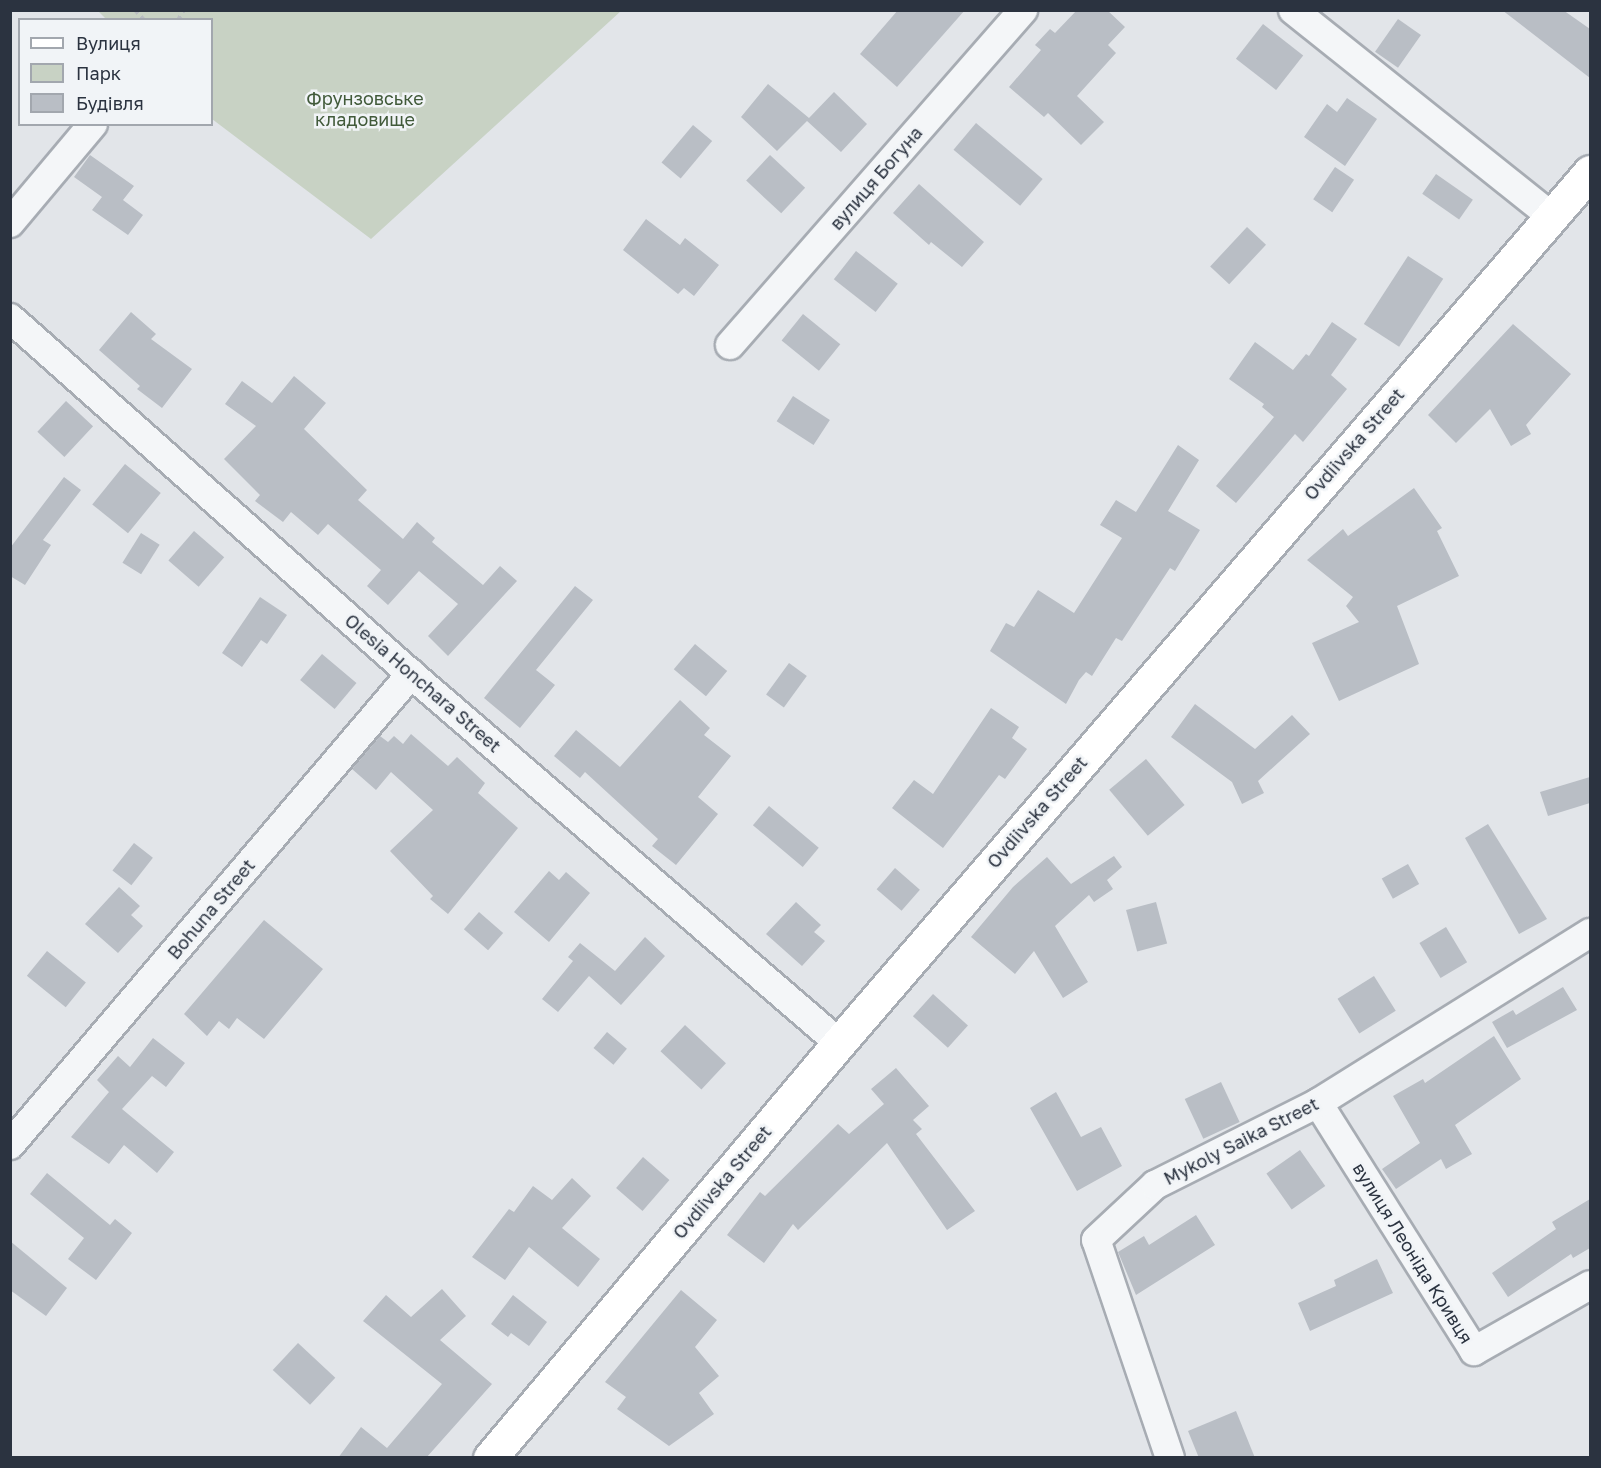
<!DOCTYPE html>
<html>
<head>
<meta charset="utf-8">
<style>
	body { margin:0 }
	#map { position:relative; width:1601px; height:1468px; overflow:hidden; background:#e2e5e9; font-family:"Golos Text",sans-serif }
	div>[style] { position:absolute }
	.green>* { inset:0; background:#c8d2c4 }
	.building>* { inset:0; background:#b9bec5; transform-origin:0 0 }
	.path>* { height:4px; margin-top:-2px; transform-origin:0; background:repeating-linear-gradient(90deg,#b8bcc1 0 4.5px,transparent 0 9px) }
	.roads { filter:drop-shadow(2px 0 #a7acb3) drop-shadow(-2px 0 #a7acb3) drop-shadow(0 2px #a7acb3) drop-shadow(0 -2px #a7acb3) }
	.minor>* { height:28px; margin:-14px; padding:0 14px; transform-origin:14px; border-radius:14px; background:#f4f6f8 }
	.major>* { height:33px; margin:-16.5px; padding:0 16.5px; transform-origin:16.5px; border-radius:16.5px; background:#fff }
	span { translate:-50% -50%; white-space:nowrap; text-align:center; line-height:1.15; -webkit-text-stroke:5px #f1f4f7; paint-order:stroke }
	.park-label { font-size:18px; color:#415a3a }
	.street-label { font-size:18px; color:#2b3340 }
	.frame { position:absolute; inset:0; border:12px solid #2b3340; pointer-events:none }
	.legend { position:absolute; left:18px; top:18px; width:195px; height:108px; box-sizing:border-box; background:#f1f4f7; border:2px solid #a2a7ae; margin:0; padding:8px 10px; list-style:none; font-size:18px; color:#2b3340 }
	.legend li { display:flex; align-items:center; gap:12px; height:30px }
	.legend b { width:30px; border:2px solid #a2a7ae }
</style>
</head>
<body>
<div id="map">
	<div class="green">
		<i style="clip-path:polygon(98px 11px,621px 11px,371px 239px,212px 119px,212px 20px,106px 19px)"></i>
	</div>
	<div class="building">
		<i style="clip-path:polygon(898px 10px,965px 10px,897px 87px,860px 54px)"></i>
		<i style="clip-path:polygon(1077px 10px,1107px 10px,1125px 27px,1108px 45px,1116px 53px,1077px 96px,1104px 122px,1081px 145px,1048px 113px,1044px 117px,1009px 87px,1041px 50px,1035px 45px,1050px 29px,1055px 33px)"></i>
		<i style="clip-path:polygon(1502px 10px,1563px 10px,1590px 29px,1590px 78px)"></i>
		<i style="left:1398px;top:19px;width:28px;height:40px;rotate:35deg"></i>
		<i style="left:1263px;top:24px;width:51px;height:44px;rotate:38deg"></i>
		<i style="clip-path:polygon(768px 84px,809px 118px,834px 92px,867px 124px,841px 152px,807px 121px,777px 151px,741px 117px)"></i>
		<i style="clip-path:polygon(1347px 98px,1377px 119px,1345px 166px,1304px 137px,1327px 104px,1337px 112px)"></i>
		<i style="left:976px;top:123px;width:87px;height:35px;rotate:40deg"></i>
		<i style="left:693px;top:125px;width:25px;height:49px;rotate:40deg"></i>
		<i style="clip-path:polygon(90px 155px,134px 186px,123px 200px,143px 215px,128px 235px,92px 210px,102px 197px,74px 177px)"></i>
		<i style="left:770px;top:155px;width:48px;height:35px;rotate:43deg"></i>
		<i style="left:1335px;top:167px;width:23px;height:39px;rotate:34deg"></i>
		<i style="left:1436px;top:174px;width:45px;height:24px;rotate:35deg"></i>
		<i style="clip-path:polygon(919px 184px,984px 242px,962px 267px,931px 242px,929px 245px,893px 213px)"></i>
		<i style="clip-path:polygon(646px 219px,680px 245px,685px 238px,719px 265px,694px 296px,684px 288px,678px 294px,623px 250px)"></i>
		<i style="left:1247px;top:227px;width:26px;height:54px;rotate:43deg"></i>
		<i style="left:856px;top:251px;width:53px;height:36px;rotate:38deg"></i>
		<i style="left:1408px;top:256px;width:42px;height:81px;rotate:33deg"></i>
		<i style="clip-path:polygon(131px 312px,156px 334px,151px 339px,192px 369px,162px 408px,137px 389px,140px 386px,99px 350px)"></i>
		<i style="left:803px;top:314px;width:48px;height:34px;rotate:39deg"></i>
		<i style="clip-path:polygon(1332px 322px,1357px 339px,1331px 375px,1347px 389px,1303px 442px,1295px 434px,1236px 503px,1216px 486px,1274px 417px,1262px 407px,1264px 404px,1229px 379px,1255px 342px,1293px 370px,1306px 354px,1309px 356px)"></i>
		<i style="clip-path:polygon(1513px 324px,1571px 374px,1526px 425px,1531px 434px,1511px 446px,1490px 409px,1456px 443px,1428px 415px)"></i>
		<i style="clip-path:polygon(294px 376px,326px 403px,304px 429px,367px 490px,358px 500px,403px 539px,417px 522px,435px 538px,432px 542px,483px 585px,500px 566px,517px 581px,448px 656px,428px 636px,458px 604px,419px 571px,388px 605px,367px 586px,381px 570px,328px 524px,318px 535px,291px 512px,283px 522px,255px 501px,260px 495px,224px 459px,256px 426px,225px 404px,242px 381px,272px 403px)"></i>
		<i style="left:793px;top:396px;width:44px;height:30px;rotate:33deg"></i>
		<i style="left:66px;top:401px;width:37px;height:42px;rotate:43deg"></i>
		<i style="clip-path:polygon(1178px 445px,1199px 460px,1168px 511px,1200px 530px,1175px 571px,1170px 568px,1122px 641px,1116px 638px,1092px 676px,1086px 672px,1079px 680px,1066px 704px,990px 651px,1006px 623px,1014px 627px,1038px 590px,1074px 613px,1122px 538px,1100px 525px,1116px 500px,1136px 512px)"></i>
		<i style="left:125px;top:464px;width:46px;height:52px;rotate:39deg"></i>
		<i style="clip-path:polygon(64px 477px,81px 490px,43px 540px,51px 545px,25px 585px,10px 576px,10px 548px)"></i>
		<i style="clip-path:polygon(1414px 488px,1442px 528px,1437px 531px,1459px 576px,1397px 606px,1419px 664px,1339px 701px,1312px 643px,1359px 622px,1346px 606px,1353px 597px,1307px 560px,1343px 529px,1348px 536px)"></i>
		<i style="left:194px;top:531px;width:40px;height:39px;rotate:41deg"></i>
		<i style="left:141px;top:533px;width:22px;height:35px;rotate:32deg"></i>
		<i style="clip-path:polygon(575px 586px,593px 600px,536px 670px,555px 685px,520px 728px,484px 698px)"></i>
		<i style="clip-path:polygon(260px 597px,287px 615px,267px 644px,261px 640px,242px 667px,222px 653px)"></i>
		<i style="left:695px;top:644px;width:42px;height:33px;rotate:40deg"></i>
		<i style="left:322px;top:654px;width:45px;height:34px;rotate:40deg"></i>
		<i style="left:789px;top:663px;width:22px;height:39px;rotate:36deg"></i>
		<i style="clip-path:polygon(680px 700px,710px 728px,704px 735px,731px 756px,698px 797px,718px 814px,676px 865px,652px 846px,658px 839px,585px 772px,580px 778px,554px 756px,576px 730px,620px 767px)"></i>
		<i style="clip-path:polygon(1195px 704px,1255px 749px,1292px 715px,1310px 734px,1258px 781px,1264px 793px,1242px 804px,1232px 782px,1171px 737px)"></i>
		<i style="clip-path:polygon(991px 708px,1019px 727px,1012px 738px,1027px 749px,1005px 779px,999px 775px,943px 848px,892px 808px,914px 780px,933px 794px)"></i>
		<i style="clip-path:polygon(411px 734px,448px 766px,457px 757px,485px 783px,478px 793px,518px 828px,448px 914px,430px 899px,433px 896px,390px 851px,433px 810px,391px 772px,376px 790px,352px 769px,380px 736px,388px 742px,394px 736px,403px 744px)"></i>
		<i style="left:1146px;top:759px;width:60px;height:48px;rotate:50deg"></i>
		<i style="clip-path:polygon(1590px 777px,1590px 803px,1548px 816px,1540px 792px)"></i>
		<i style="left:769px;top:806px;width:65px;height:25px;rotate:40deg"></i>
		<i style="clip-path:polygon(1488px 824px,1547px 919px,1519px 934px,1465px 838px)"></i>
		<i style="left:134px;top:843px;width:24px;height:35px;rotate:38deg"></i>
		<i style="clip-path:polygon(1114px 856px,1122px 867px,1107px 880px,1113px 889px,1094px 902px,1089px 895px,1055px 926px,1088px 982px,1063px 998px,1034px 951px,1015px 974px,971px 937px,1013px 887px,1047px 857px,1071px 884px)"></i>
		<i style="left:1408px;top:864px;width:23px;height:30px;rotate:61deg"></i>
		<i style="left:895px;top:868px;width:33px;height:28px;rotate:41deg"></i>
		<i style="clip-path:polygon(549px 871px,559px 880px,566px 872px,590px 893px,549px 942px,514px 912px)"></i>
		<i style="clip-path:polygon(119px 887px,140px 906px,131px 915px,143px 926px,118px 953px,85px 924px)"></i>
		<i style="clip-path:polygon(796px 902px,821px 925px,814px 932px,825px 941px,802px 966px,766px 934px)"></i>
		<i style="left:1156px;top:902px;width:43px;height:31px;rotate:75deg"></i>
		<i style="left:479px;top:912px;width:32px;height:23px;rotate:41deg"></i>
		<i style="clip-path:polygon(264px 920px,323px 969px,264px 1039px,237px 1018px,229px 1029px,219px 1021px,207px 1036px,184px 1014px)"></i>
		<i style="left:1446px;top:927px;width:41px;height:31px;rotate:59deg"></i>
		<i style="clip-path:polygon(645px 937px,665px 956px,621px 1005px,589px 976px,558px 1012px,542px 999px,573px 961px,568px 957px,580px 943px,615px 971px)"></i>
		<i style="left:47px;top:951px;width:50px;height:32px;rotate:39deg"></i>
		<i style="left:1374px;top:976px;width:41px;height:43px;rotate:58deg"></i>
		<i style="clip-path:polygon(1563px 987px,1577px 1010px,1507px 1048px,1492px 1022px,1513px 1010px,1516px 1015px)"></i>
		<i style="left:933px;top:994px;width:47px;height:30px;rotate:42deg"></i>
		<i style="left:685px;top:1025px;width:56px;height:36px;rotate:43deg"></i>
		<i style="left:607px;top:1032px;width:26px;height:21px;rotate:40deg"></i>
		<i style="clip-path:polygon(1494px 1036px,1521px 1079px,1455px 1125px,1472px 1154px,1446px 1169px,1441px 1159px,1396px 1189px,1382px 1169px,1420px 1143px,1393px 1096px,1423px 1079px,1425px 1083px)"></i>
		<i style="clip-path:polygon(153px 1038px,185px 1063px,166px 1087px,152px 1076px,122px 1109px,174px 1152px,157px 1173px,124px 1145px,109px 1164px,71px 1137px,109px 1092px,97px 1080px,118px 1056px,130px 1067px)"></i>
		<i style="clip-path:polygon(896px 1068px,929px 1106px,913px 1120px,922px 1129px,916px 1134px,975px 1211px,947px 1230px,887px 1143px,798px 1230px,793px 1224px,764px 1263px,727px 1235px,760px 1192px,765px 1196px,838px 1124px,849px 1134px,884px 1104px,871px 1089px)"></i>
		<i style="left:1221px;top:1082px;width:44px;height:40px;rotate:65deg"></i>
		<i style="clip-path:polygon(1056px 1092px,1081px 1137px,1101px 1127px,1122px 1166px,1077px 1191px,1030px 1108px)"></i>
		<i style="left:1300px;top:1150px;width:44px;height:41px;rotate:55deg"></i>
		<i style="left:643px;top:1157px;width:35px;height:41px;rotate:41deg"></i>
		<i style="clip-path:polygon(47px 1173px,110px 1225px,115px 1219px,132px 1233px,96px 1280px,68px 1259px,84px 1238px,30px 1194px)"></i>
		<i style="clip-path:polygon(572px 1178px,591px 1196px,562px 1228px,600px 1259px,578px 1287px,529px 1247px,505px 1280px,472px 1257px,509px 1209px,514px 1212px,533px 1186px,552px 1200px)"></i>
		<i style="clip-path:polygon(1590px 1199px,1590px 1248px,1573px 1258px,1571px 1254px,1508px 1297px,1492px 1273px,1556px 1229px,1552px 1222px)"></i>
		<i style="clip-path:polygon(1196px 1215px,1215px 1245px,1136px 1295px,1118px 1252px,1144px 1236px,1149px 1245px)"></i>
		<i style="clip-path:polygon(10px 1241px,67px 1288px,46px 1316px,10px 1290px)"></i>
		<i style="clip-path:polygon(1377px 1259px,1393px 1293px,1310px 1331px,1298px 1303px,1336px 1286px,1334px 1280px)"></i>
		<i style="clip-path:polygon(442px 1289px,466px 1316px,440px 1340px,492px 1384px,426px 1458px,338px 1458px,361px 1427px,387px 1448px,442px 1384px,363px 1321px,386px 1295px,411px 1317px)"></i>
		<i style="clip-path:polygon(681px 1290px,717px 1320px,695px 1347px,719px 1376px,699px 1393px,714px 1414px,669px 1446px,617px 1409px,626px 1397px,605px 1382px)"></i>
		<i style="clip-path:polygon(513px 1295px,547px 1322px,529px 1346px,511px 1333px,508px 1337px,491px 1324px)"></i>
		<i style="left:298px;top:1343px;width:51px;height:37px;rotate:43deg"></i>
		<i style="clip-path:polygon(1236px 1411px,1255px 1458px,1199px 1458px,1188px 1431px)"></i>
	</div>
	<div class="path">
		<i style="left:135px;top:10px;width:13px;rotate:48deg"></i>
		<i style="left:178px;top:20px;width:12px;rotate:-59deg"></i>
	</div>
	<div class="roads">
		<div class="minor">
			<i style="left:1293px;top:10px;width:330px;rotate:38.6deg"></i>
			<i style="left:10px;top:223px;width:129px;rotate:-50deg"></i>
			<i style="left:10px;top:318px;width:536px;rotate:41.6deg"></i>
			<i style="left:411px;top:674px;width:565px;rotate:40.77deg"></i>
			<i style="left:730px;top:345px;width:445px;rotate:-48.8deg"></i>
			<i style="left:1318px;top:1103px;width:293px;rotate:57.8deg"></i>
			<i style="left:1474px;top:1351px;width:133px;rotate:-29.6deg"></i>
			<i style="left:10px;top:1145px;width:619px;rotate:-49.59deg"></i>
			<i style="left:1170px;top:1458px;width:230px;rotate:-108.7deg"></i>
			<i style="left:1096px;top:1240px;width:81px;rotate:-43deg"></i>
			<i style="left:1155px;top:1185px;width:182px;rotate:-26.7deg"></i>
			<i style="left:1318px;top:1103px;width:321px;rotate:-32deg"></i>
		</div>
		<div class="major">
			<i style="left:490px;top:1458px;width:542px;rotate:-49.94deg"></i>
			<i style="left:839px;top:1043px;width:1150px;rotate:-49.23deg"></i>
		</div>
	</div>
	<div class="park-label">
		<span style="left:365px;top:109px">Фрунзовське<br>кладовище</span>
	</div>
	<div class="street-label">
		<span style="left:876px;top:178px;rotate:-49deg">вулиця Богуна</span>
		<span style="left:1354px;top:444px;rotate:-49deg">Ovdiivska Street</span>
		<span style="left:423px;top:683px;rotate:41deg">Olesia Honchara Street</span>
		<span style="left:1037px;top:812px;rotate:-49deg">Ovdiivska Street</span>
		<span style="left:211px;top:909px;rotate:-50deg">Bohuna Street</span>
		<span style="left:1241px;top:1141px;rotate:-27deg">Mykoly Saika Street</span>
		<span style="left:722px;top:1182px;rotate:-50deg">Ovdiivska Street</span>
		<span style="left:1413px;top:1253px;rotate:58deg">вулиця Леоніда Кривця</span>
	</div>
	<div class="frame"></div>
	<ul class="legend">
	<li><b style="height:8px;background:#fff"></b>Вулиця</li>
	<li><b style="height:16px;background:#c8d2c4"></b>Парк</li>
	<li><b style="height:16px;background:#b9bec5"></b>Будівля</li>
	</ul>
</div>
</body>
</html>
